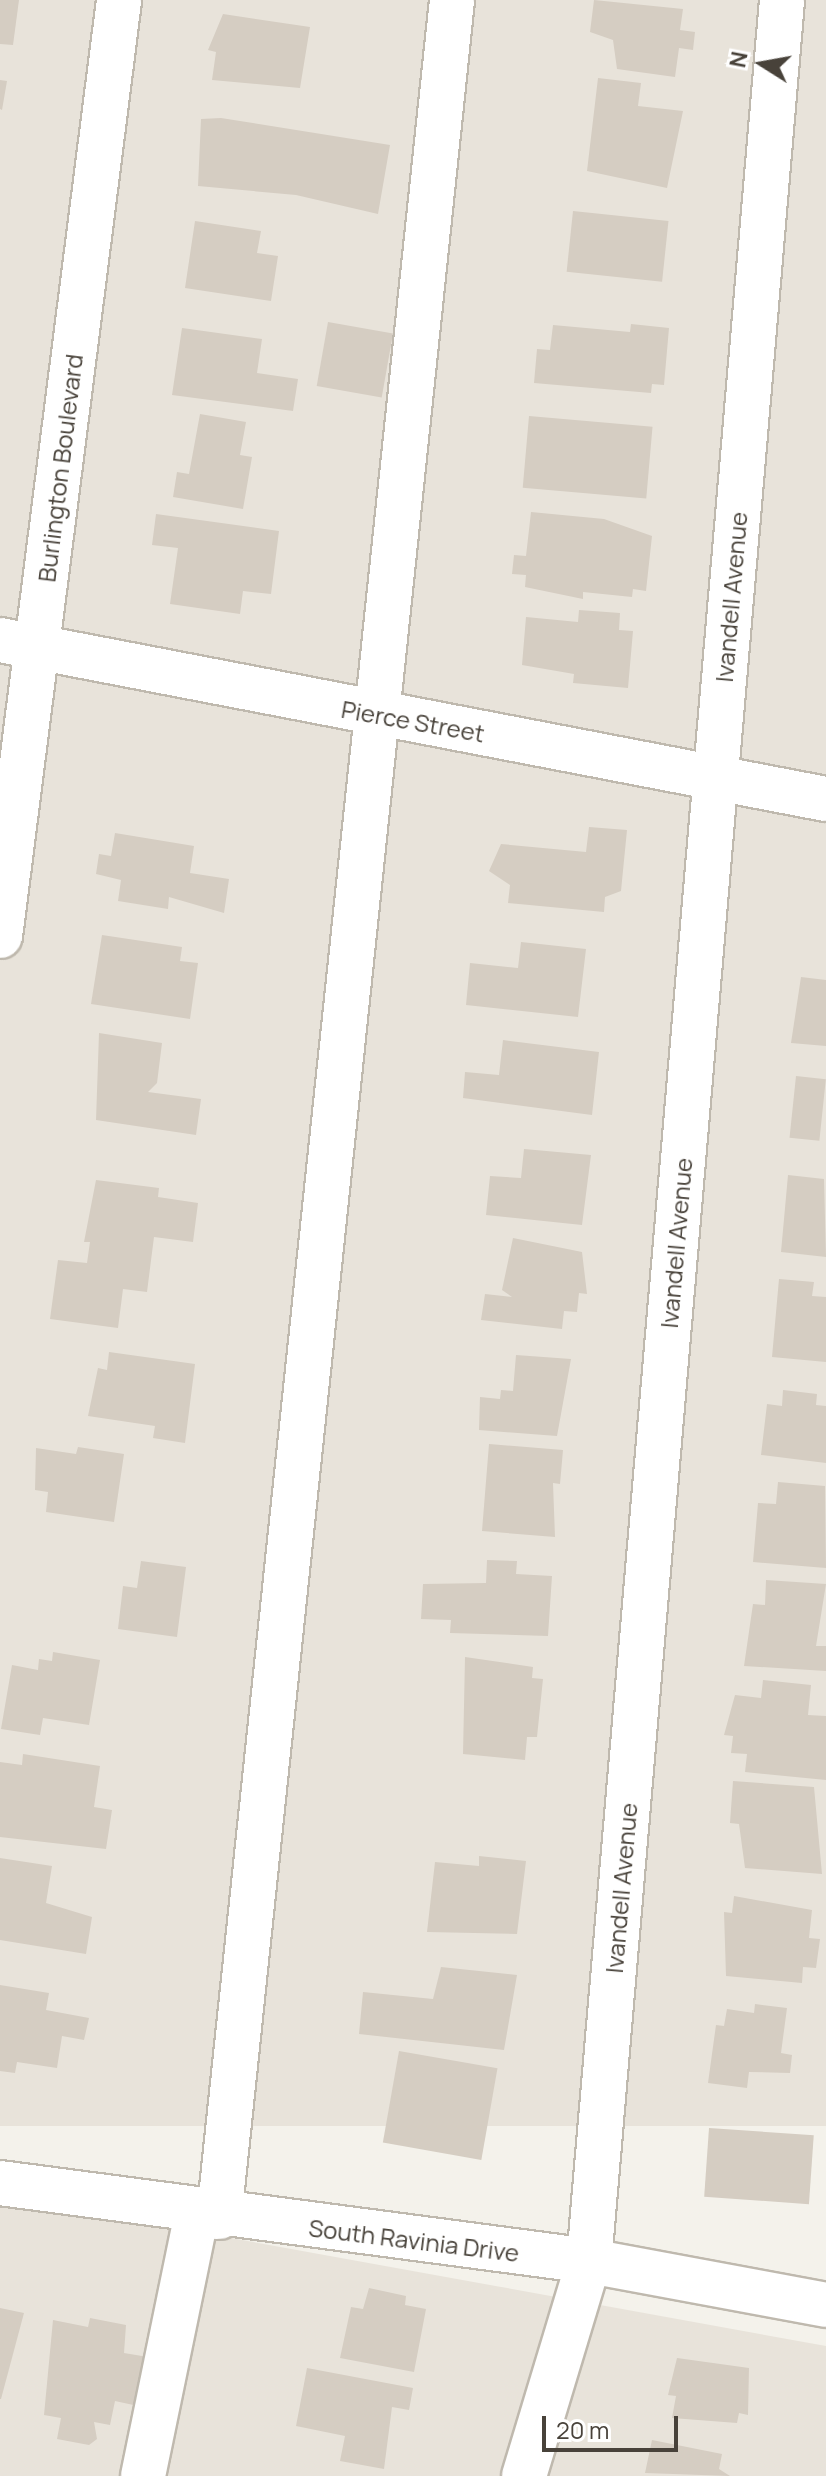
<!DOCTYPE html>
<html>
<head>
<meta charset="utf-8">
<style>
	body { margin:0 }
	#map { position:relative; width:826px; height:2476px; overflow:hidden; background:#f4f2eb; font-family:Manrope,sans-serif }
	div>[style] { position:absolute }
	.residential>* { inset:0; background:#e8e3da; transform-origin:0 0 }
	.building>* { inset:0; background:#d5cdc2; transform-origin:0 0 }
	.roads { filter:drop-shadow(2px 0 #bfb9ae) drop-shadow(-2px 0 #bfb9ae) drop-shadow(0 2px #bfb9ae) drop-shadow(0 -2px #bfb9ae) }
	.minor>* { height:44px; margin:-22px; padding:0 22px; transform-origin:22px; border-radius:22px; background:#fff }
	span { translate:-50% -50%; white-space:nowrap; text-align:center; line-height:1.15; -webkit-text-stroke:6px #fff; paint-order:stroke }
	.street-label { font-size:24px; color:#48423a }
	.north { position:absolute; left:722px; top:24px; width:80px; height:80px; -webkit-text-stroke:6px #fff; paint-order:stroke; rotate:281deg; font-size:22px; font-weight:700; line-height:32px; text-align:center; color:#48423a }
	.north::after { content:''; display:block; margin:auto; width:28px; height:36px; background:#48423a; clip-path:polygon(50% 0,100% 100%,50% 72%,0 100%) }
	.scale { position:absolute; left:542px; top:2416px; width:136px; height:36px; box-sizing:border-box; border:4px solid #48423a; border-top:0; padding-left:10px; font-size:24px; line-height:28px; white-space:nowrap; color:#48423a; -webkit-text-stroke:6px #fff; paint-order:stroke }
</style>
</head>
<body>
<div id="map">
	<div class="residential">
		<i style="left:0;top:0;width:826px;height:2126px"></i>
		<i style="clip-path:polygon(0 2196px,826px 2346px,826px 2476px,0 2476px)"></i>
	</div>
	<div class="building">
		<i style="clip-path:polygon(0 0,19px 0,13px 45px,0 44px)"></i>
		<i style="clip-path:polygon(594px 0,683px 9px,680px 30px,695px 32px,693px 50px,679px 48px,675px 77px,617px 69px,613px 40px,590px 32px)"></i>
		<i style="clip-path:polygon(223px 14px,310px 27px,300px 88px,212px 80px,216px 52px,208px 50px)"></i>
		<i style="clip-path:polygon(598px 78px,641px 83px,638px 106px,683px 111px,667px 188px,587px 171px)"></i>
		<i style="clip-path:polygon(0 80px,7px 81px,2px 110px,0 109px)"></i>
		<i style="clip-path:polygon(221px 118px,390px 145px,378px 214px,296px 195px,198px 186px,201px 119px)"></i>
		<i style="left:573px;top:211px;width:96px;height:61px;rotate:6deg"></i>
		<i style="clip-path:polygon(195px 221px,261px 231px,257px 253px,278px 256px,271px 301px,185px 288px)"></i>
		<i style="left:328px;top:322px;width:66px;height:65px;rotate:10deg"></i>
		<i style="clip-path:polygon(631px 324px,669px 328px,664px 385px,652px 384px,651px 393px,534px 383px,537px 349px,550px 350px,553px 325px,630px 332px)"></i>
		<i style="clip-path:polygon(182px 328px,262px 339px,257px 373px,298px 379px,293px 411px,172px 395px)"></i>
		<i style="clip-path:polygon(200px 414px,246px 422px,240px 455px,252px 457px,243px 509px,173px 497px,177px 472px,189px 474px)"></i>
		<i style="left:529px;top:416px;width:124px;height:72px;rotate:5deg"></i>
		<i style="clip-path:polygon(531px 512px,604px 519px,652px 536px,646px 591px,633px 589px,632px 597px,583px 592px,583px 599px,525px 587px,526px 575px,512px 574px,514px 555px,526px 556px)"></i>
		<i style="clip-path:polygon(156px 514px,279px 531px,271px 594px,243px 591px,240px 614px,170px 604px,178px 548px,152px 545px)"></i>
		<i style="clip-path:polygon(579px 610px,620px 613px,619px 630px,633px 631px,628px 688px,573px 683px,574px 674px,522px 665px,526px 617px,578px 622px)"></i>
		<i style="clip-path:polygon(589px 827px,627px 830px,621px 891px,605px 897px,604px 912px,508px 903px,510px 885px,489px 871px,501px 844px,586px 852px)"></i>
		<i style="clip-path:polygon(115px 833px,194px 846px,190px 873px,229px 879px,224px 913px,169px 897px,168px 909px,118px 901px,121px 880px,96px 874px,99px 854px,111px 856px)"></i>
		<i style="clip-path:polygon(102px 935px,182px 947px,180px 961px,198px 963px,190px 1019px,91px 1004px)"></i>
		<i style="clip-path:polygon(521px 942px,586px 949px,578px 1017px,466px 1005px,470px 963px,518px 968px)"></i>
		<i style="clip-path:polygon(801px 977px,826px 980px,826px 1046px,791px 1043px)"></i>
		<i style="clip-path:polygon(99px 1033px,162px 1043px,157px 1083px,148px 1092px,201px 1099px,196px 1135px,96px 1120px)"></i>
		<i style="clip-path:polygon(503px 1040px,599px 1052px,592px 1115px,463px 1098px,465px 1072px,499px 1075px)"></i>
		<i style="left:796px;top:1076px;width:30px;height:62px;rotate:6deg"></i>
		<i style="clip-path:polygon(524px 1149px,591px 1155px,582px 1225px,486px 1215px,490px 1176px,521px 1178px)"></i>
		<i style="clip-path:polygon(788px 1175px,824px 1179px,826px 1257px,781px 1252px)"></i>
		<i style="clip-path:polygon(96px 1180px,159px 1188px,158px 1197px,198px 1203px,193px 1242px,154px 1237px,147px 1292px,123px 1289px,118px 1328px,50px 1319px,58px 1260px,87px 1263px,90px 1242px,84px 1242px)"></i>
		<i style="clip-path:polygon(513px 1238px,582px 1252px,587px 1294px,579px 1293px,577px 1312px,564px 1311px,562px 1329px,481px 1320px,485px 1294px,512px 1297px,502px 1290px)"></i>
		<i style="clip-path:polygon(779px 1279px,814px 1282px,812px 1296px,826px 1297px,826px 1362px,772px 1357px)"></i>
		<i style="clip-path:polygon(109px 1352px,195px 1364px,185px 1443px,153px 1438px,155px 1426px,88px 1416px,98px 1368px,107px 1370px)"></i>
		<i style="clip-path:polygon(516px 1355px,571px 1359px,557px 1436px,479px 1430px,480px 1397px,500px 1399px,501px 1390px,513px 1391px)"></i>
		<i style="clip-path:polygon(783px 1390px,817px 1394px,816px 1405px,826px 1406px,826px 1463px,761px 1455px,767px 1404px,782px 1406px)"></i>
		<i style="clip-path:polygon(489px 1444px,563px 1450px,560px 1484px,553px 1483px,555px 1537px,482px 1531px)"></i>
		<i style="clip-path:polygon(78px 1447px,124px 1454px,114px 1522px,46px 1512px,48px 1492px,35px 1490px,36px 1448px,76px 1454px)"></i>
		<i style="clip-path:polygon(778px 1482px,825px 1486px,826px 1568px,753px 1562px,758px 1503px,776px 1504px)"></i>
		<i style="clip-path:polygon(487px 1560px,517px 1561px,516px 1574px,552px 1576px,548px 1636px,450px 1633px,451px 1620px,421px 1619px,423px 1584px,486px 1583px)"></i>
		<i style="clip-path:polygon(141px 1561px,186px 1567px,177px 1637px,118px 1629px,123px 1586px,137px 1588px)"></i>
		<i style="clip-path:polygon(766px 1580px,826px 1584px,816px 1646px,826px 1646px,826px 1671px,744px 1666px,753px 1604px,765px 1605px)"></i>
		<i style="clip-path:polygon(53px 1652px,100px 1660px,89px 1725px,43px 1718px,40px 1735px,1px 1729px,12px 1665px,38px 1670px,39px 1659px,52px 1661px)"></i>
		<i style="clip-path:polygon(465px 1657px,533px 1667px,532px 1678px,543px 1679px,537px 1737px,527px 1737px,525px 1760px,463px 1754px)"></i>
		<i style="clip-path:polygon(763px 1680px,811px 1685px,808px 1715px,826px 1716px,826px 1780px,745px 1772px,747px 1754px,731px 1753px,733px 1736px,724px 1735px,735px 1695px,761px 1698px)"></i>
		<i style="clip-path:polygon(23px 1754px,100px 1766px,94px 1807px,112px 1810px,106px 1849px,0 1837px,0 1762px,22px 1765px)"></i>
		<i style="clip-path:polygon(733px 1781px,814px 1787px,822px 1874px,745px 1868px,739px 1824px,730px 1823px)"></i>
		<i style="clip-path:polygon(479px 1856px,526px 1861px,517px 1934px,427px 1932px,435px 1862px,479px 1866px)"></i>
		<i style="clip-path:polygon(0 1858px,52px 1866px,46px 1903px,92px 1917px,86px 1954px,0 1940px)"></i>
		<i style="clip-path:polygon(734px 1896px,812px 1910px,809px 1938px,820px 1939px,816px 1968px,803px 1967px,802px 1983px,726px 1976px,724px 1912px,732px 1913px)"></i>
		<i style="clip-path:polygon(441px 1967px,517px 1975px,504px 2050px,359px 2034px,363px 1992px,433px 1999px)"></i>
		<i style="clip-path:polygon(0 1985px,49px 1993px,46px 2010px,89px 2018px,84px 2040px,62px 2036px,57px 2068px,17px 2062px,15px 2073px,0 2071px)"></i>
		<i style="clip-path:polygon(755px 2004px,787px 2008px,781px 2053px,792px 2055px,790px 2073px,749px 2072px,747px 2088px,708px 2083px,716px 2025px,724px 2026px,727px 2009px,754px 2013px)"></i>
		<i style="left:399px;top:2051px;width:100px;height:93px;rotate:10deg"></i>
		<i style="left:709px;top:2128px;width:105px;height:69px;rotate:4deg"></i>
		<i style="clip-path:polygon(369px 2288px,406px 2296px,405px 2305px,426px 2309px,414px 2372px,340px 2358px,351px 2307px,363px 2309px)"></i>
		<i style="clip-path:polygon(0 2308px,24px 2313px,1px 2399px,0 2399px)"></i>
		<i style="clip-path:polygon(90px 2318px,126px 2325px,124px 2353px,148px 2357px,138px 2406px,115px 2401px,110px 2425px,94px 2422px,97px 2439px,89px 2445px,57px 2439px,61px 2418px,44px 2415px,53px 2320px,88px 2327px)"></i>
		<i style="clip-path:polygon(677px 2358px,749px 2368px,748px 2415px,739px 2413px,737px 2423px,672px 2418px,676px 2396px,668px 2395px)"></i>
		<i style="clip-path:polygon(307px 2368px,413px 2388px,409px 2410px,392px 2407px,384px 2469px,340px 2461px,345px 2436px,296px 2426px)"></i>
		<i style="clip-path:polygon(652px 2440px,722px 2454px,719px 2469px,730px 2476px,645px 2473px)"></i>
	</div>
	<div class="roads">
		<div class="minor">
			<i style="left:0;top:640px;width:841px;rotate:10.9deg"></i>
			<i style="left:0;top:936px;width:944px;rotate:-82.75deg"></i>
			<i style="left:0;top:2183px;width:594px;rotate:7.54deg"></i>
			<i style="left:589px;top:2261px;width:241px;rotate:10.5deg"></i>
			<i style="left:219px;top:2217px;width:2229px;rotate:-84deg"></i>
			<i style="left:143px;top:2476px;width:269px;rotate:-78.4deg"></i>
			<i style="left:524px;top:2476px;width:225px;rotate:-73.2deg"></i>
			<i style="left:589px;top:2261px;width:2269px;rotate:-85.12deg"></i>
		</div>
	</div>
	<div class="street-label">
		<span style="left:60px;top:468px;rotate:-83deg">Burlington Boulevard</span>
		<span style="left:731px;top:597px;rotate:-85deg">Ivandell Avenue</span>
		<span style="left:413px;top:721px;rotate:10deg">Pierce Street</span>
		<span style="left:676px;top:1243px;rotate:-85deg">Ivandell Avenue</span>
		<span style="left:621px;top:1888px;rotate:-85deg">Ivandell Avenue</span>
		<span style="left:414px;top:2240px;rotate:7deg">South Ravinia Drive</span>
	</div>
	<div class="north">N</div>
	<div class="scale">20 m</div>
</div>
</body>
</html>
